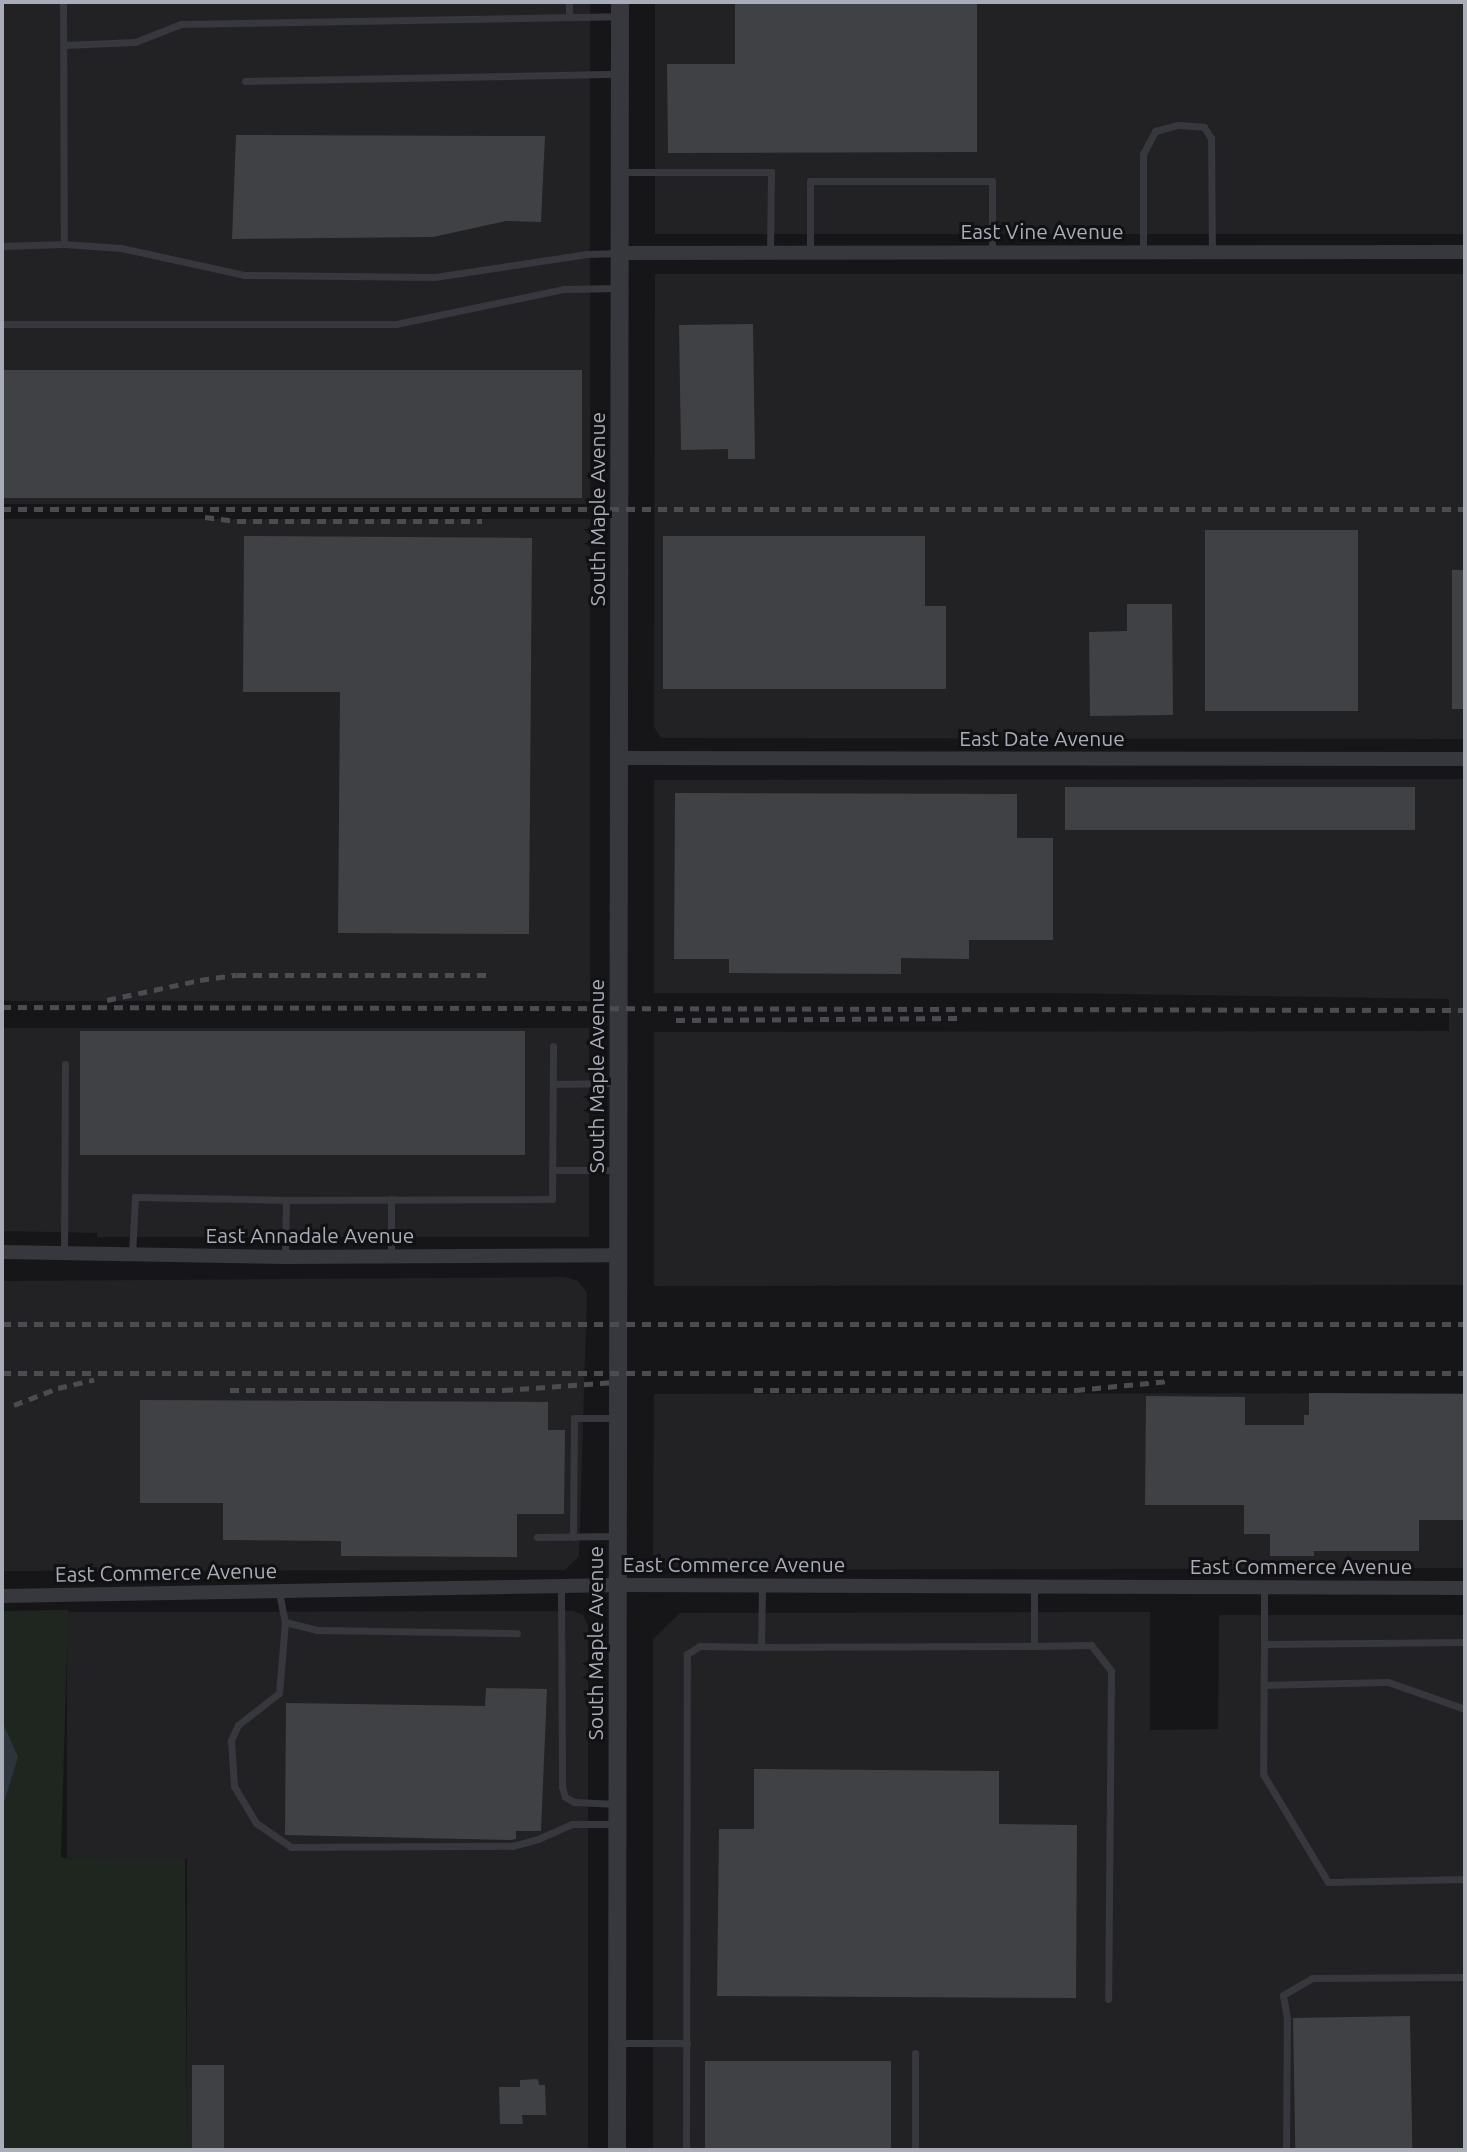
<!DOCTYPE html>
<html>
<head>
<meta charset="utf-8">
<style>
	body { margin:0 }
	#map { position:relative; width:1467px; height:2152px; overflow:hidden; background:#161618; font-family:Ubuntu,sans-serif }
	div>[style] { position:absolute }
	.built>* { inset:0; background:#222225; transform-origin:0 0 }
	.green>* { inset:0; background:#1e261f }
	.water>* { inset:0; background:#2c353c }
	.building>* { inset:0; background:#404145; transform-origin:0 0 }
	.service>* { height:7px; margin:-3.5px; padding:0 3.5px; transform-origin:3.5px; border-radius:3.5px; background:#37383d }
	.minor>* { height:14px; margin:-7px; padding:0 7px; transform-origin:7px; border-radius:7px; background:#37383d }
	.tertiary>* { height:18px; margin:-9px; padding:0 9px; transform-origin:9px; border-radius:9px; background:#37383d }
	.rail>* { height:5px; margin-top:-2.5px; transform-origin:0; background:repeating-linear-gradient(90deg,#4a4c52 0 9px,transparent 0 16px) }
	span { translate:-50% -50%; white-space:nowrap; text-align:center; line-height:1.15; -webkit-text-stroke:6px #111113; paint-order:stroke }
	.street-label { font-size:21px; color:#a8adb8 }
	.frame { position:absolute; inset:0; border:4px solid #a8adb8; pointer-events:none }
</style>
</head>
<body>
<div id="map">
	<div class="built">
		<i style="left:2px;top:2px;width:588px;height:502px"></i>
		<i style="left:655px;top:2px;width:810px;height:232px"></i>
		<i style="clip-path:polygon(655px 274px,1465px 274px,1465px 739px,661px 738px,654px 727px)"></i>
		<i style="left:590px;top:519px;width:482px;height:588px;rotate:90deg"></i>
		<i style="clip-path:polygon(1465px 779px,1465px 1285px,654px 1286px,654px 1032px,1449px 1031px,1449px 999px,1051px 993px,654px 993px,654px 780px)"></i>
		<i style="clip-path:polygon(2px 1028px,589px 1028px,589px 1237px,97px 1237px,97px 1233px,2px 1231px)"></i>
		<i style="clip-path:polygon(565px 1277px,578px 1281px,587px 1293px,579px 1556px,565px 1570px,2px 1571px,2px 1281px)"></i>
		<i style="clip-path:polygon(1465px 1393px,1465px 1568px,669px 1570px,659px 1566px,653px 1555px,654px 1394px)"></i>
		<i style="clip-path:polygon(573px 1611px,583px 1615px,588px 1626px,588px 2150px,187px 2150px,187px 1859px,67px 1859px,67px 1612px)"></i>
		<i style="clip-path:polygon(1150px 1612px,1150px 1730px,1218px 1729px,1219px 1615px,1465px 1615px,1465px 2150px,653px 2150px,653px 1639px,680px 1613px)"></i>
	</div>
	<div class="green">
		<i style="clip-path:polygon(68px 1610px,61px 1858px,185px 1859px,187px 2150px,2px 2150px,2px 1611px)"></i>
	</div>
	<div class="water">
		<i style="clip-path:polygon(2px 1721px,18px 1757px,2px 1809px)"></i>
	</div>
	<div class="building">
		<i style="clip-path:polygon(735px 2px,977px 2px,977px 152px,668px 153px,667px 64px,735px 64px)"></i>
		<i style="clip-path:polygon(236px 135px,545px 136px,541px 222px,506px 221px,433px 237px,232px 239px)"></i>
		<i style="clip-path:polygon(753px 324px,755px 459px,728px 459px,728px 449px,681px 450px,679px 325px)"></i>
		<i style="left:2px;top:370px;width:580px;height:128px"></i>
		<i style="left:1205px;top:530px;width:153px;height:181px"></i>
		<i style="clip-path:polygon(244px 536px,532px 538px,529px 934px,338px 933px,340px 692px,243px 692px)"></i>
		<i style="clip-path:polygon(663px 536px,925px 536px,925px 606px,946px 606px,946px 689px,663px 689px)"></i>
		<i style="left:1452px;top:570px;width:13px;height:139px"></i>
		<i style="clip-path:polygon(1127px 604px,1172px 604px,1173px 715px,1090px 716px,1089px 632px,1127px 631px)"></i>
		<i style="left:1065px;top:787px;width:350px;height:43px"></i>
		<i style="clip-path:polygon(675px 793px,1017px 794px,1017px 838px,1053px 838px,1053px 940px,969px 940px,969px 959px,901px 958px,901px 974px,729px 973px,729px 959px,674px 959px)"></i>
		<i style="left:80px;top:1031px;width:445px;height:124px"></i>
		<i style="clip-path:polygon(1309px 1393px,1463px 1394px,1465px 1520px,1419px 1520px,1419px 1551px,1314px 1551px,1314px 1556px,1270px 1556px,1270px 1534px,1244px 1534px,1244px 1505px,1145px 1505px,1146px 1396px,1245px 1397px,1245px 1425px,1304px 1425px,1304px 1415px,1309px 1415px)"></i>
		<i style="clip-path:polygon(140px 1400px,548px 1402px,548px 1430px,565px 1430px,564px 1514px,517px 1514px,517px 1557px,341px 1556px,341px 1541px,223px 1540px,223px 1503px,140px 1503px)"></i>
		<i style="clip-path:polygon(486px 1688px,547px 1689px,541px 1831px,516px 1831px,516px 1839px,511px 1840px,285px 1835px,286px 1703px,485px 1706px)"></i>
		<i style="clip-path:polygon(754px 1769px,999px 1771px,999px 1824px,1077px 1825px,1076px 1998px,717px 1996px,719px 1829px,754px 1829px)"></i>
		<i style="left:1410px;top:2016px;width:134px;height:117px;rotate:89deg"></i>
		<i style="left:891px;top:2061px;width:89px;height:186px;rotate:90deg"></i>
		<i style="left:192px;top:2065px;width:32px;height:85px"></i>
		<i style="clip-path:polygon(538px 2079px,539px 2085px,545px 2085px,546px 2115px,522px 2115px,523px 2124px,500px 2124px,499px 2087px,520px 2087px,520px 2080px)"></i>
	</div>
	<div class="service">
		<i style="left:63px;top:2px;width:242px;rotate:89.8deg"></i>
		<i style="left:569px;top:17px;width:15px;rotate:-90deg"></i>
		<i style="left:64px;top:45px;width:71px;rotate:-2.4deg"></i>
		<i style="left:135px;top:42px;width:49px;rotate:-21.4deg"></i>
		<i style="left:181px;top:24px;width:438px;rotate:-1deg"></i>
		<i style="left:245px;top:81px;width:374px;rotate:-1.1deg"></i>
		<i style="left:621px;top:172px;width:150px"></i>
		<i style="left:771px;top:172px;width:81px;rotate:90.7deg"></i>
		<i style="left:2px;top:246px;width:62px;rotate:-1.8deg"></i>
		<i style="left:64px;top:244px;width:57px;rotate:4deg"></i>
		<i style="left:121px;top:248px;width:127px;rotate:12.3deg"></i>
		<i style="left:245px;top:275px;width:190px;rotate:0.6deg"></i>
		<i style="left:435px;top:277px;width:154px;rotate:-8.6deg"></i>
		<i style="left:587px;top:254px;width:32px;rotate:-2deg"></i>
		<i style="left:810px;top:252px;width:71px;rotate:-90deg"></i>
		<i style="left:810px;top:181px;width:182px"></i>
		<i style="left:992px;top:181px;width:72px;rotate:90deg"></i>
		<i style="left:1143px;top:252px;width:98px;rotate:-90deg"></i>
		<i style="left:1143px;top:154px;width:26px;rotate:-62deg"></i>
		<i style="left:1155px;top:131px;width:24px;rotate:-15deg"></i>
		<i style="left:1178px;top:125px;width:26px;rotate:4deg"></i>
		<i style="left:1204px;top:127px;width:13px;rotate:58deg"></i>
		<i style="left:1211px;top:138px;width:114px;rotate:89.5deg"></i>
		<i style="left:2px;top:324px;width:394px"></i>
		<i style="left:396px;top:324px;width:172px;rotate:-11.8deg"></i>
		<i style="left:564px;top:289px;width:55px;rotate:-1deg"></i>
		<i style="left:553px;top:1084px;width:65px;rotate:-0.9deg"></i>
		<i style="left:552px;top:1170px;width:66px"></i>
		<i style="left:391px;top:1199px;width:57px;rotate:90deg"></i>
		<i style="left:64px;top:1254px;width:190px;rotate:-89.7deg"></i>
		<i style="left:132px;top:1255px;width:58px;rotate:-87deg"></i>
		<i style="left:135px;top:1197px;width:151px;rotate:1.1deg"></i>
		<i style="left:286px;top:1200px;width:266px;rotate:-0.2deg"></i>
		<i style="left:552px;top:1199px;width:153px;rotate:-89.6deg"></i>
		<i style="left:285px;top:1257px;width:57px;rotate:-89deg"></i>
		<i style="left:537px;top:1537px;width:80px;rotate:-0.7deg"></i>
		<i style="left:573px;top:1537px;width:119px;rotate:-89.5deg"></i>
		<i style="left:574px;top:1418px;width:42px"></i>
		<i style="left:762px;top:1586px;width:61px;rotate:90.9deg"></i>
		<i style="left:761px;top:1647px;width:273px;rotate:-0.2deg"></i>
		<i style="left:1034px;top:1646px;width:60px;rotate:-90deg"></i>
		<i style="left:561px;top:1587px;width:200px;rotate:89.7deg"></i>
		<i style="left:562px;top:1787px;width:10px;rotate:73deg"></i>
		<i style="left:565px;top:1797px;width:10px;rotate:29deg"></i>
		<i style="left:574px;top:1802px;width:44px;rotate:2.6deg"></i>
		<i style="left:1264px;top:1588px;width:56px;rotate:90deg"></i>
		<i style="left:1264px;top:1644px;width:201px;rotate:-0.6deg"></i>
		<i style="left:279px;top:1592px;width:31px;rotate:79deg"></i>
		<i style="left:285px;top:1622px;width:32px;rotate:14deg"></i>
		<i style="left:316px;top:1630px;width:201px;rotate:0.9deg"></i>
		<i style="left:285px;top:1622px;width:71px;rotate:94.8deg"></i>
		<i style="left:279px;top:1693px;width:52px;rotate:142deg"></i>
		<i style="left:238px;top:1725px;width:17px;rotate:115deg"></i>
		<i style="left:231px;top:1740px;width:46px;rotate:86.3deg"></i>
		<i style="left:234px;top:1786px;width:43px;rotate:59.3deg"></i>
		<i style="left:256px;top:1823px;width:42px;rotate:34.4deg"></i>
		<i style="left:291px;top:1847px;width:221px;rotate:-0.3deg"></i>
		<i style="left:512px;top:1846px;width:27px;rotate:-15deg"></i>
		<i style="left:538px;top:1839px;width:37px;rotate:-24deg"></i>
		<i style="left:572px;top:1824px;width:45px"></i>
		<i style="left:1264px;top:1644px;width:130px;rotate:90.4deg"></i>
		<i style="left:1263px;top:1774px;width:126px;rotate:59deg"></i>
		<i style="left:1328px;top:1882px;width:137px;rotate:-1.3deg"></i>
		<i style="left:1034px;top:1646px;width:57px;rotate:-1deg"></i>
		<i style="left:1091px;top:1645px;width:33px;rotate:52deg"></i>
		<i style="left:1111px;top:1671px;width:328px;rotate:90.5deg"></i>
		<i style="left:1264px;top:1685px;width:124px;rotate:-1.4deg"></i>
		<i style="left:1388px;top:1682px;width:82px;rotate:19.3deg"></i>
		<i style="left:618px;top:2043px;width:69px"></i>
		<i style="left:915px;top:2053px;width:97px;rotate:90deg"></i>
		<i style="left:686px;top:2150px;width:496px;rotate:-89.9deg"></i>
		<i style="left:687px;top:1654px;width:15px;rotate:-32deg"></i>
		<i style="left:700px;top:1646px;width:61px;rotate:0.9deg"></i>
		<i style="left:1286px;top:2150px;width:132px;rotate:-89.6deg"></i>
		<i style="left:1287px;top:2018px;width:23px;rotate:-100deg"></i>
		<i style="left:1283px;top:1995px;width:34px;rotate:-30deg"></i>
		<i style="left:1312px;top:1978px;width:153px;rotate:-0.4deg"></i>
	</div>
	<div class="minor">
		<i style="left:620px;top:253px;width:845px;rotate:-0.07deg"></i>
		<i style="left:619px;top:758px;width:846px;rotate:0.07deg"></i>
		<i style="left:2px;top:1252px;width:283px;rotate:1deg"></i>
		<i style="left:285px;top:1257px;width:333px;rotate:-0.3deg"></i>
		<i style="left:2px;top:1596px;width:616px;rotate:-1.02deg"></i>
		<i style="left:618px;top:1585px;width:847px;rotate:0.2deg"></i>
	</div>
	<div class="tertiary">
		<i style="left:617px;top:2150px;width:2148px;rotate:-89.92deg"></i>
	</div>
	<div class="rail">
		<i style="left:2px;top:509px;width:1463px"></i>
		<i style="left:205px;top:517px;width:32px;rotate:7deg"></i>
		<i style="left:237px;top:521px;width:245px"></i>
		<i style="left:107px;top:1000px;width:95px;rotate:-12.1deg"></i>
		<i style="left:200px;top:980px;width:37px;rotate:-8deg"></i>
		<i style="left:237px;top:975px;width:249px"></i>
		<i style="left:2px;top:1007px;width:1463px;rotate:0.12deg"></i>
		<i style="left:676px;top:1020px;width:283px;rotate:-0.4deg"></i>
		<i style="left:2px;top:1324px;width:1463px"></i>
		<i style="left:2px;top:1373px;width:1463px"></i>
		<i style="left:230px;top:1390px;width:274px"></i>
		<i style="left:504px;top:1390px;width:111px;rotate:-4.1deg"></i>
		<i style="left:754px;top:1390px;width:322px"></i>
		<i style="left:1076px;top:1390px;width:93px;rotate:-5.5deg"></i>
		<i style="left:14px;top:1405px;width:47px;rotate:-21.1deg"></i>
		<i style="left:58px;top:1388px;width:37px;rotate:-13deg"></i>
	</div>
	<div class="street-label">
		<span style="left:1042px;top:231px">East Vine Avenue</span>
		<span style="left:597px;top:509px;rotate:-90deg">South Maple Avenue</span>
		<span style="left:1042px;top:738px">East Date Avenue</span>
		<span style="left:596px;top:1076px;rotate:-90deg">South Maple Avenue</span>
		<span style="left:310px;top:1235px">East Annadale Avenue</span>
		<span style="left:734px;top:1564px">East Commerce Avenue</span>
		<span style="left:1301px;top:1566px">East Commerce Avenue</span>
		<span style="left:166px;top:1572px;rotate:-1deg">East Commerce Avenue</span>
		<span style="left:595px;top:1643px;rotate:-90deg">South Maple Avenue</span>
	</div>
	<div class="frame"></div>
</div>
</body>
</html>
